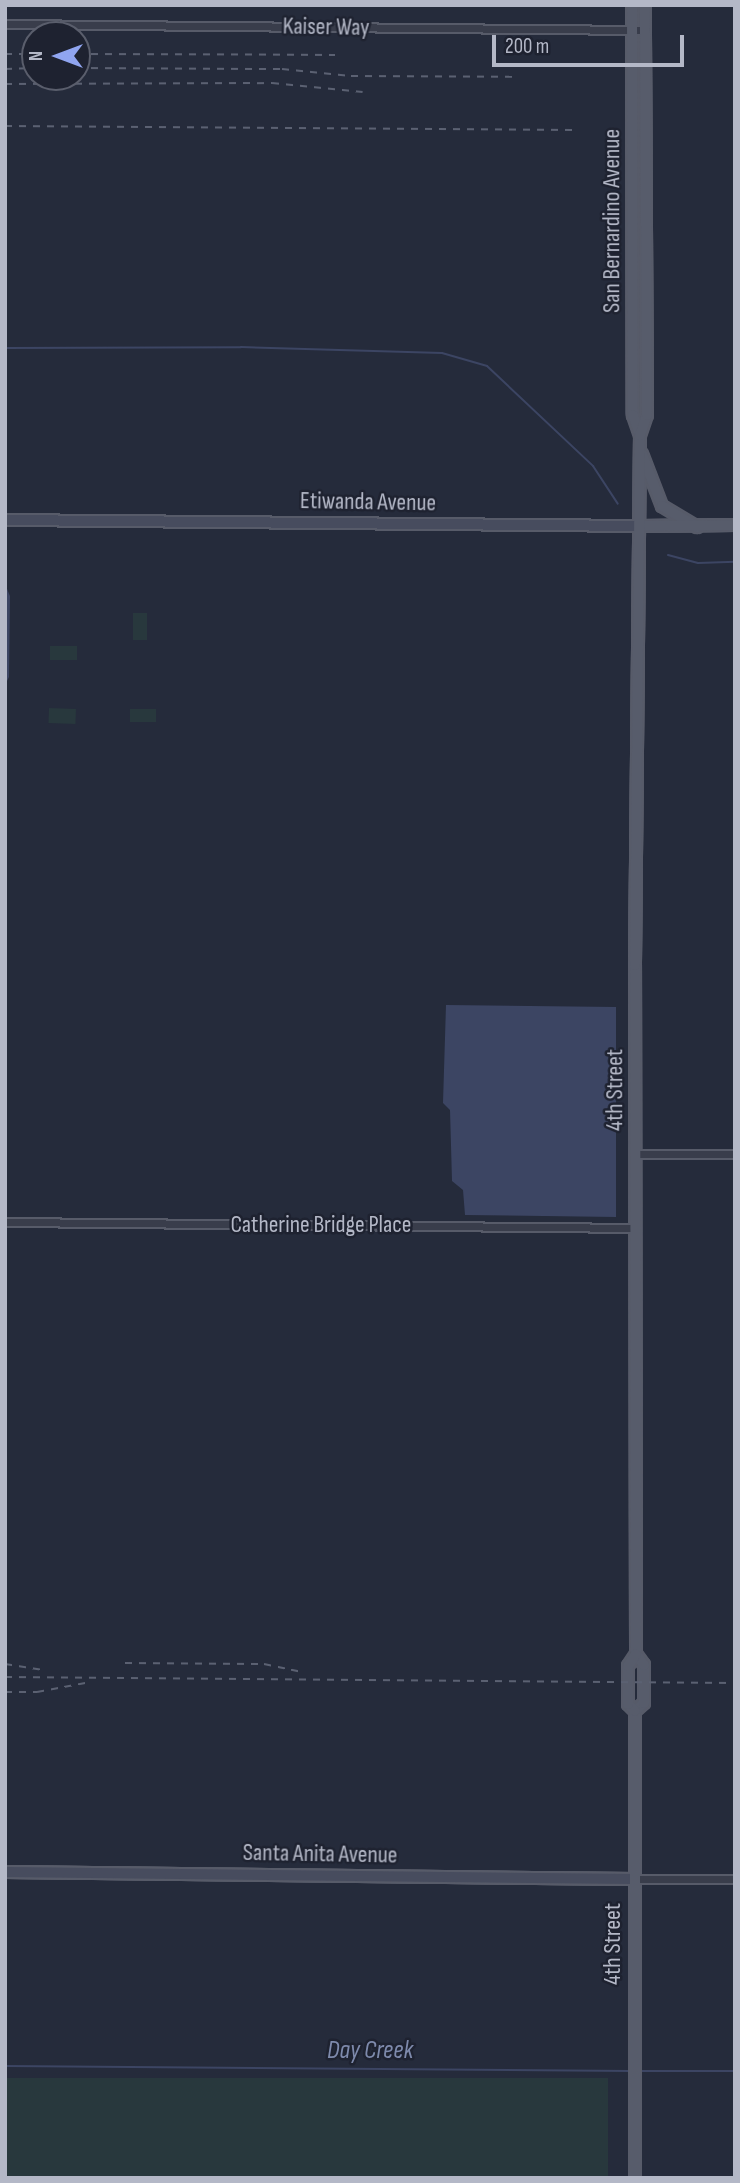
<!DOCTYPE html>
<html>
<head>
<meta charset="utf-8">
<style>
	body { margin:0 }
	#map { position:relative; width:740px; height:2183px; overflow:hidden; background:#252b3b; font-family:"Sofia Sans Condensed",sans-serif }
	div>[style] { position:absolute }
	.green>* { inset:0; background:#28383d; transform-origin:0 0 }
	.water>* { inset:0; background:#3c4563 }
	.stream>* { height:2px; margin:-1px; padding:0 1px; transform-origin:1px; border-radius:1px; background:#3c4563 }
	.roads { filter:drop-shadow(2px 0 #575b69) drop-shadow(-2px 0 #575b69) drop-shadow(0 2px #575b69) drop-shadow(0 -2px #575b69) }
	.street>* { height:7px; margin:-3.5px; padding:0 3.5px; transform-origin:3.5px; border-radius:3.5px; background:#393d4b }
	.secondary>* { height:10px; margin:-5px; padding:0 5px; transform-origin:5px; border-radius:5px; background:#474c5e }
	.primary>* { height:10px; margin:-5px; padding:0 5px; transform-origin:5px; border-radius:5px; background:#575c6b }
	.rail>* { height:2px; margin-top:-1px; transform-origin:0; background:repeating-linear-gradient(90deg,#5b6172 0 7px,transparent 0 14px) }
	span { translate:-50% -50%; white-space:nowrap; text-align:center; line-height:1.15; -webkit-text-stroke:5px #1e2230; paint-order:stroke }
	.street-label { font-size:24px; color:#b4b8c7 }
	.water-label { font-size:26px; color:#7e8aac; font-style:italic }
	.frame { position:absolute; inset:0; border:7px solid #b4b8c7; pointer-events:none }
	.north { position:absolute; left:21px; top:21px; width:70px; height:70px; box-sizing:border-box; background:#1e2230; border:2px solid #5a5e6c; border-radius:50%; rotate:270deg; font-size:19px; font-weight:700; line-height:28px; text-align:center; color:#b4b8c7 }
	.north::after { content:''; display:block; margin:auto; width:24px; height:32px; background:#90a5f0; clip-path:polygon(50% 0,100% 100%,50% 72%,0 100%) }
	.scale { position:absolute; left:492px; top:35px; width:192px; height:32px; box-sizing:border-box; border:4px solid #b4b8c7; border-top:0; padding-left:9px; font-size:21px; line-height:24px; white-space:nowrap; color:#b4b8c7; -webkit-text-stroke:5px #1e2230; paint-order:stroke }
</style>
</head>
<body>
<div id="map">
	<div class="green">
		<i style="left:133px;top:613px;width:14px;height:27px"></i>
		<i style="left:50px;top:646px;width:27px;height:14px"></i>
		<i style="left:49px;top:708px;width:27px;height:15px;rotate:2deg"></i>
		<i style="left:130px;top:709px;width:26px;height:13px"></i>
		<i style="left:5px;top:2078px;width:603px;height:100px"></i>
	</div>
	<div class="water">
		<i style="clip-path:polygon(5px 584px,10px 596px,9px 677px,5px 685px)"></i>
		<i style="clip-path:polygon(446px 1005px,616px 1007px,616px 1217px,465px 1215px,463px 1190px,452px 1181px,450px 1110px,443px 1103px)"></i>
	</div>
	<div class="stream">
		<i style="left:5px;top:348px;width:236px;rotate:-0.2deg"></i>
		<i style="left:241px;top:347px;width:201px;rotate:1.7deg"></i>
		<i style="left:442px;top:353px;width:47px;rotate:16.1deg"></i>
		<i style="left:487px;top:366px;width:146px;rotate:43.3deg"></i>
		<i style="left:593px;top:466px;width:45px;rotate:56.7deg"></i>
		<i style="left:668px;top:555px;width:31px;rotate:15deg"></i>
		<i style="left:698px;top:563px;width:37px;rotate:-2deg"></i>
		<i style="left:5px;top:2066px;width:626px;rotate:0.46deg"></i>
		<i style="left:640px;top:2071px;width:95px"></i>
	</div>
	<div class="roads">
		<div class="street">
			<i style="left:5px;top:24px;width:641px;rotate:0.54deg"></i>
			<i style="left:636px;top:1154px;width:99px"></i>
			<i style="left:5px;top:1222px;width:631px;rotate:0.54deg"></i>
			<i style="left:635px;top:1879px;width:100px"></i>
		</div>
		<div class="secondary">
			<i style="left:5px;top:520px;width:635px;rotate:0.54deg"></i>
			<i style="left:5px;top:1872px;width:630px;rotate:0.64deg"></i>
		</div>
		<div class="primary">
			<i style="left:632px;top:5px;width:410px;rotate:89.9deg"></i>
			<i style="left:633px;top:415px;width:21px;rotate:71deg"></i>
			<i style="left:642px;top:454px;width:56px;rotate:69deg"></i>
			<i style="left:662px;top:506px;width:41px;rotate:31deg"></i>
			<i style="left:640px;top:526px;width:95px;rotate:-0.6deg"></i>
			<i style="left:635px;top:1711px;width:12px;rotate:-42deg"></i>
			<i style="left:644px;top:1703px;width:38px;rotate:-90deg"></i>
			<i style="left:644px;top:1665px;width:14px;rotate:-126deg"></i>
			<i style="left:636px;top:1654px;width:689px;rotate:-90.08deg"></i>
			<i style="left:635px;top:965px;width:530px;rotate:-89.46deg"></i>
			<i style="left:640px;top:435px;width:21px;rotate:-71deg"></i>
			<i style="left:647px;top:415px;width:410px;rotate:-90.3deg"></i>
			<i style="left:635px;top:2178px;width:467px;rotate:-90deg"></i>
			<i style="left:635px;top:1711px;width:10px;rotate:-135deg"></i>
			<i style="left:628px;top:1704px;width:38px;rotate:-90deg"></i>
			<i style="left:628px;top:1666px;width:14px;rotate:-56deg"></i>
		</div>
	</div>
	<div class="rail">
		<i style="left:5px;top:54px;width:30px"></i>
		<i style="left:77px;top:54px;width:258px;rotate:0.2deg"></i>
		<i style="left:77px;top:68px;width:205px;rotate:0.3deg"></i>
		<i style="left:282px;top:69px;width:69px;rotate:5.8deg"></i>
		<i style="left:351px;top:76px;width:166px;rotate:0.3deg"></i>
		<i style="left:5px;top:69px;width:30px;rotate:-2deg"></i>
		<i style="left:5px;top:84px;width:267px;rotate:-0.2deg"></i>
		<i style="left:272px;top:83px;width:91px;rotate:5.6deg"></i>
		<i style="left:5px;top:126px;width:568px;rotate:0.4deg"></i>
		<i style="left:125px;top:1663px;width:139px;rotate:0.4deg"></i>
		<i style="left:264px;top:1664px;width:40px;rotate:12deg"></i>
		<i style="left:5px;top:1664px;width:37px;rotate:9deg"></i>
		<i style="left:5px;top:1677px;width:730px;rotate:0.47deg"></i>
		<i style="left:5px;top:1692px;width:32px"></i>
		<i style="left:37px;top:1692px;width:49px;rotate:-10.6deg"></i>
	</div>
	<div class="street-label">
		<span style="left:326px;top:27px;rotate:1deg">Kaiser Way</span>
		<span style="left:612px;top:221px;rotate:-90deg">San Bernardino Avenue</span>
		<span style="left:368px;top:502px;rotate:1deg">Etiwanda Avenue</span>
		<span style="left:615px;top:1090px;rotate:-90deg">4th Street</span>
		<span style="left:321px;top:1225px">Catherine Bridge Place</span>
		<span style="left:320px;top:1854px;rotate:1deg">Santa Anita Avenue</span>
		<span style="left:613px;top:1944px;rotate:-90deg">4th Street</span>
	</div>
	<div class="water-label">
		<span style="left:370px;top:2051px">Day Creek</span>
	</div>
	<div class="frame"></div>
	<div class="north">N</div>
	<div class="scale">200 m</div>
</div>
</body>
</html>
